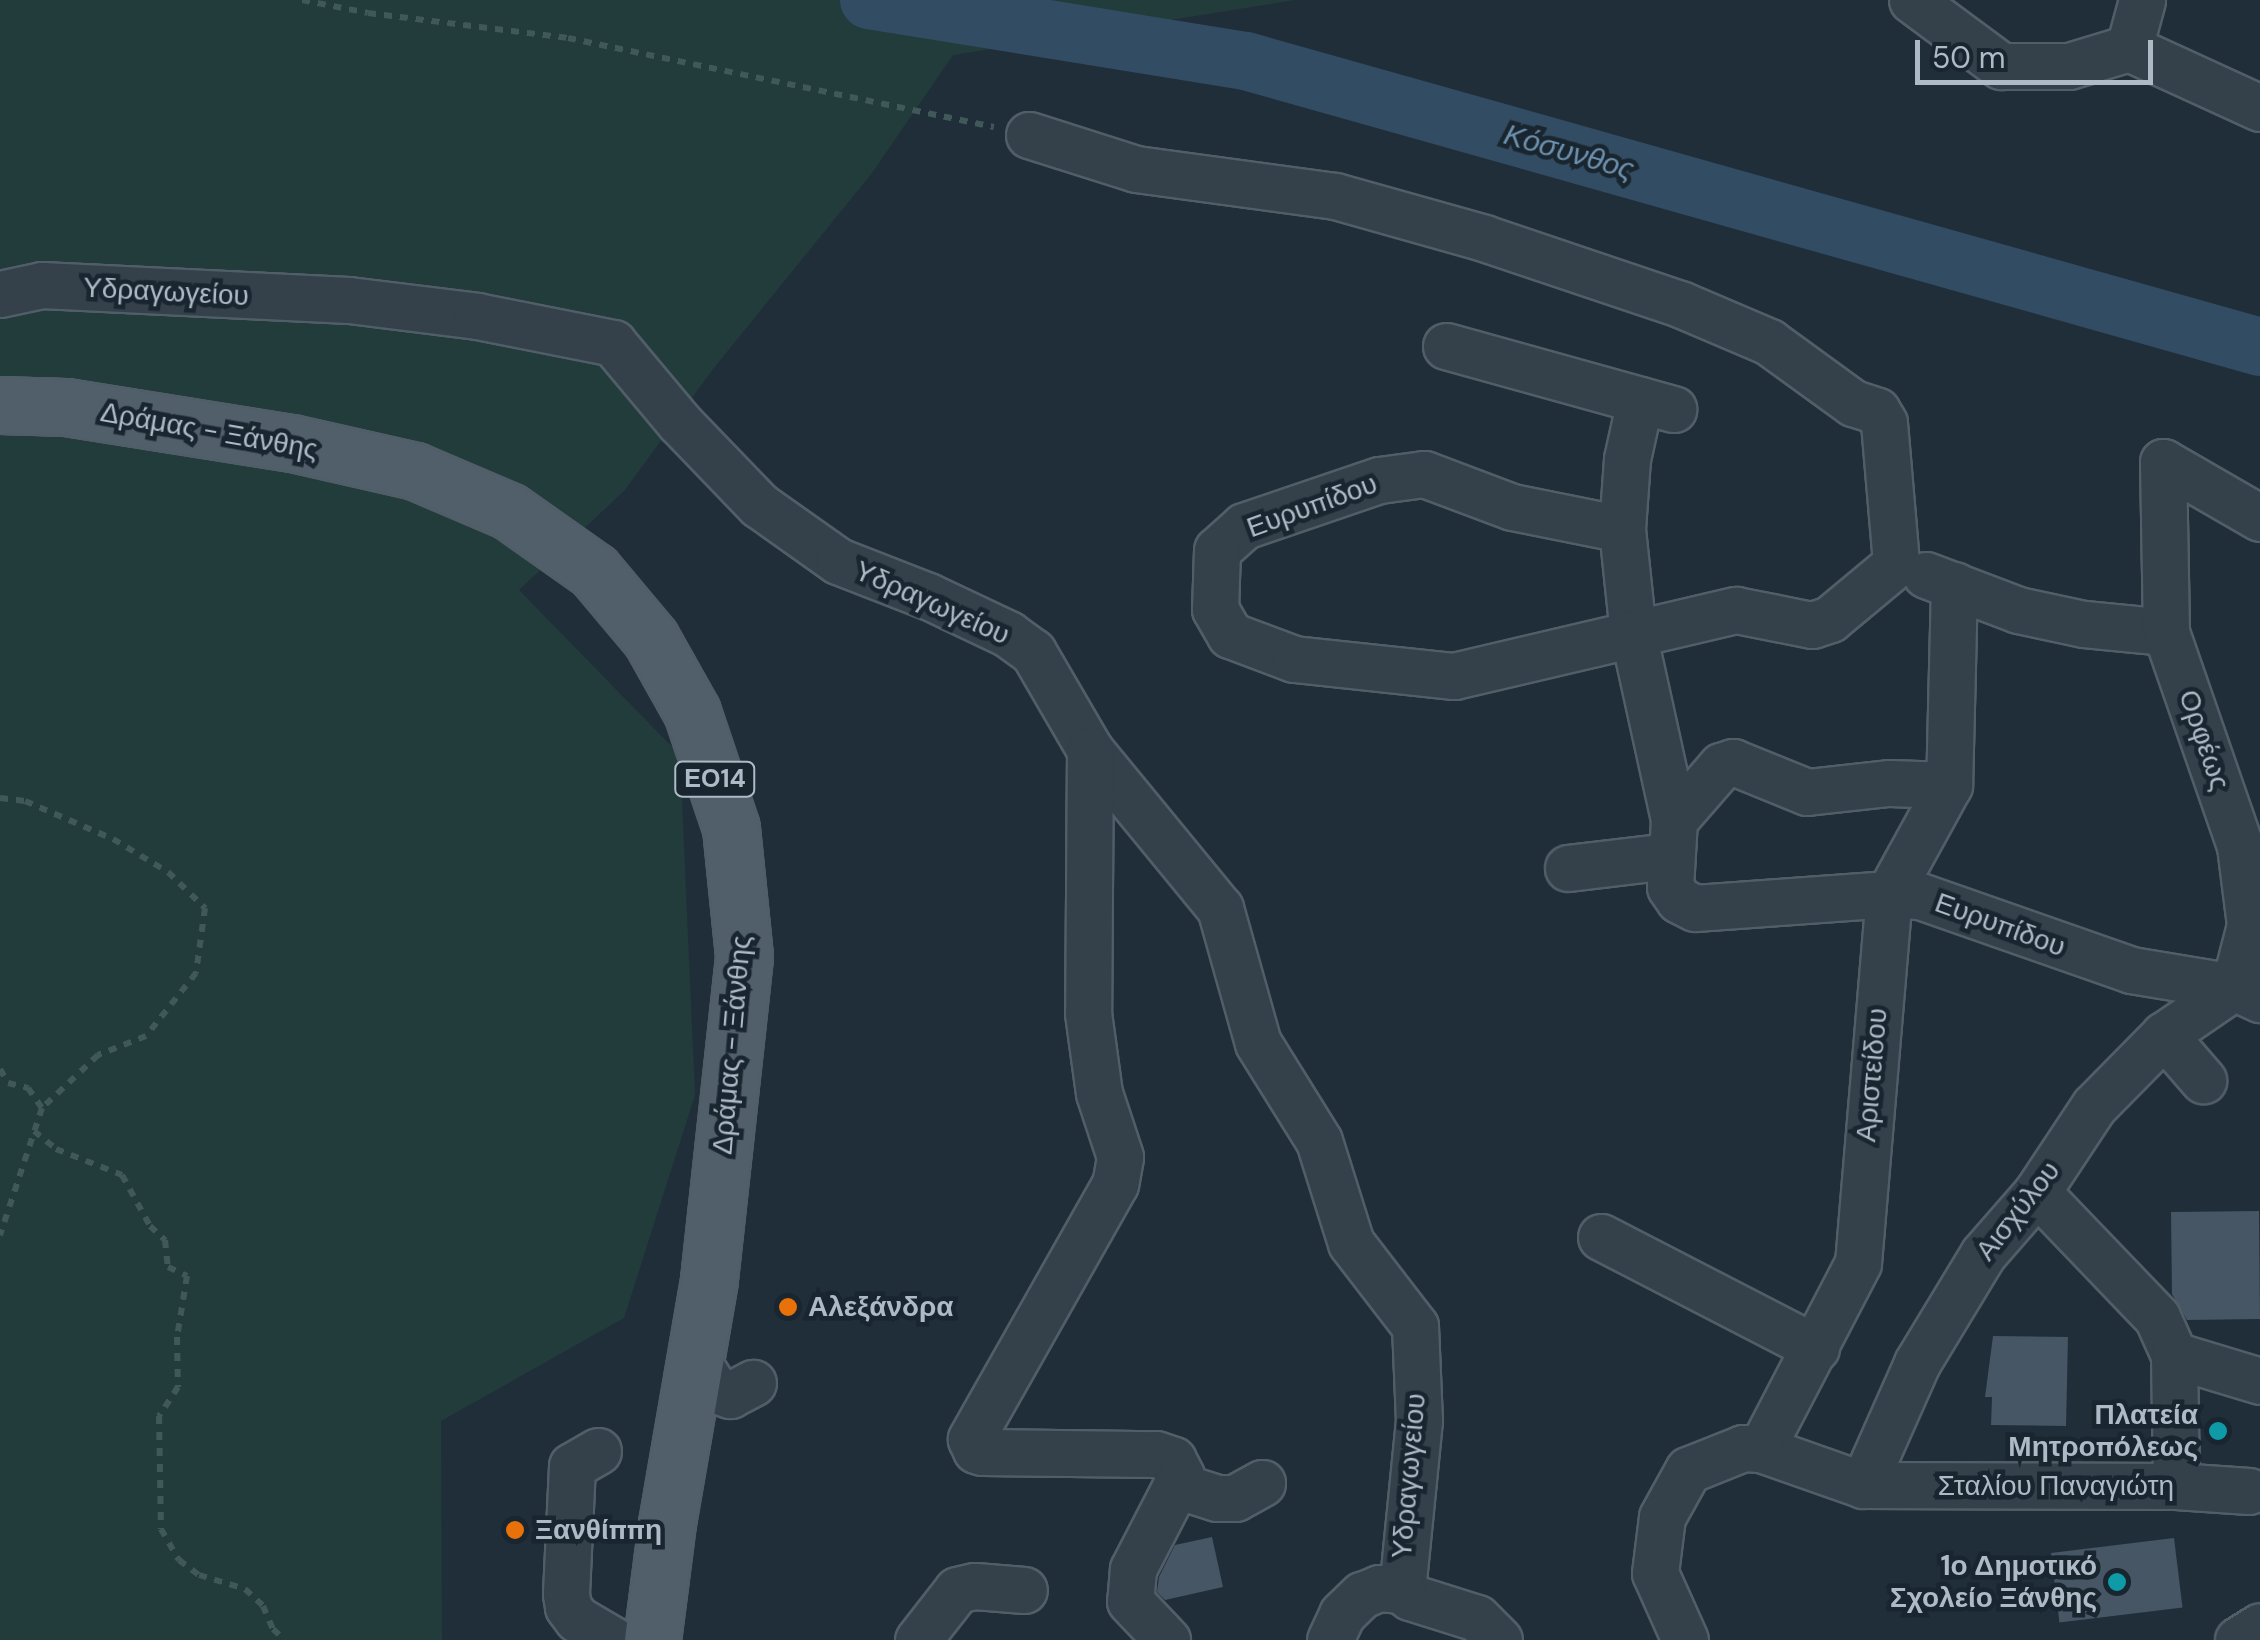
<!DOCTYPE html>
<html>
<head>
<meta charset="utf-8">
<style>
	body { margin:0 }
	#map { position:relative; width:2260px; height:1640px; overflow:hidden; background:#202e3a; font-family:"DM Sans",sans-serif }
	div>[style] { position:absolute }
	.green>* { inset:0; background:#223b3b }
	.river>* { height:58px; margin:-29px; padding:0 29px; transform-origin:29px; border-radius:29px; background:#324d63 }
	.building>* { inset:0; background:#465664; transform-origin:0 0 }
	.path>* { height:6px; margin-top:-3px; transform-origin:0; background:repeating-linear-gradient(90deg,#405857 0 8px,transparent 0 16px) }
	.roads { filter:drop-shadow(2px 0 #515e68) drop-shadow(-2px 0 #515e68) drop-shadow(0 2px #515e68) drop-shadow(0 -2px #515e68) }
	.minor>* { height:45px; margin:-22.5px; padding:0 22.5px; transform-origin:22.5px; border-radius:22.5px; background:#34404a }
	.major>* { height:55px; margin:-27.5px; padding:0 27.5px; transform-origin:27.5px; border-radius:27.5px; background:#515f6b }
	.dots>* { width:28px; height:28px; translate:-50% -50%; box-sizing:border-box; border:5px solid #19252f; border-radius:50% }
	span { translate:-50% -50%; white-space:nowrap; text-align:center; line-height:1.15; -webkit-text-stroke:9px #19252f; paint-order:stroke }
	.shield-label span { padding:2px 8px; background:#19252f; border:2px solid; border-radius:8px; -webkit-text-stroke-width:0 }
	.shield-label { font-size:25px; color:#aebbc7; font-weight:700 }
	.street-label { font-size:28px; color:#aebbc7 }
	.poi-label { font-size:28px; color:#aebbc7; font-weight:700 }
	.left { translate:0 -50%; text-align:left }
	.right { translate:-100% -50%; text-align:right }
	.water-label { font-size:30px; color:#6d90ac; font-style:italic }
	.scale { position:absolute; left:1915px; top:40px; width:238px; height:45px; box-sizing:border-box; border:5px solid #aebbc7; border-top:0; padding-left:12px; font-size:30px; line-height:35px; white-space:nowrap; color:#aebbc7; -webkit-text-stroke:8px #19252f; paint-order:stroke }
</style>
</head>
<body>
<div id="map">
	<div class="green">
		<i style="clip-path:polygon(0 0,1295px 0,953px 55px,872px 173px,713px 369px,625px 490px,519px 590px,680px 755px,695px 1095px,624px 1318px,441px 1421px,442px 1640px,0 1640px)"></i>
	</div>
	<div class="river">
		<i style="left:869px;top:0;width:382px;rotate:9.2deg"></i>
		<i style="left:1246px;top:61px;width:1054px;rotate:15.75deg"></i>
	</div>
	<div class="building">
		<i style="clip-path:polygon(2259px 1211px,2260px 1319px,2187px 1320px,2172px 1294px,2171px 1212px)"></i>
		<i style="clip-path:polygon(1993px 1336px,2068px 1337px,2066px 1426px,1991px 1425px,1992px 1397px,1985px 1397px)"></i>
		<i style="clip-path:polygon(1212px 1537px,1223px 1587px,1165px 1600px,1157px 1592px,1159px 1577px,1175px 1545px)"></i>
		<i style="left:2174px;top:1538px;width:70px;height:124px;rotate:83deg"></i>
	</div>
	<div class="path">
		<i style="left:302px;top:0;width:67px;rotate:11.1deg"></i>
		<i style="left:368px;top:13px;width:202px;rotate:7.1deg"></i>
		<i style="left:568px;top:38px;width:435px;rotate:11.8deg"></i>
		<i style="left:0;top:798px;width:25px;rotate:7deg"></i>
		<i style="left:25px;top:801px;width:96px;rotate:23.4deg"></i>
		<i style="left:113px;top:839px;width:64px;rotate:31deg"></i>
		<i style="left:168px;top:872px;width:52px;rotate:44.2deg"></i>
		<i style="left:205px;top:908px;width:66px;rotate:97.9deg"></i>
		<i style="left:196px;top:973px;width:80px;rotate:128.4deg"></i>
		<i style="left:146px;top:1036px;width:52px;rotate:158.4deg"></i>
		<i style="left:98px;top:1055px;width:77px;rotate:136.6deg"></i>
		<i style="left:42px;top:1108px;width:134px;rotate:108.3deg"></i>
		<i style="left:0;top:1069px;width:16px;rotate:60deg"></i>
		<i style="left:8px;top:1083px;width:21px;rotate:14deg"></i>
		<i style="left:28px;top:1088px;width:24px;rotate:55deg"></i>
		<i style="left:34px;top:1131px;width:28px;rotate:39deg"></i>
		<i style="left:56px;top:1149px;width:71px;rotate:21.5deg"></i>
		<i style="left:122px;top:1175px;width:58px;rotate:61.2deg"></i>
		<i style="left:150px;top:1226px;width:21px;rotate:43deg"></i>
		<i style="left:165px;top:1240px;width:27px;rotate:84deg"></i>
		<i style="left:168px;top:1267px;width:21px;rotate:25deg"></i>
		<i style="left:187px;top:1276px;width:62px;rotate:99.3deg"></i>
		<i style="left:177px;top:1337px;width:50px;rotate:88.9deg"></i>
		<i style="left:178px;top:1387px;width:35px;rotate:123deg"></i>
		<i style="left:159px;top:1416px;width:113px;rotate:89deg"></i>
		<i style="left:161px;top:1529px;width:36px;rotate:60deg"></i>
		<i style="left:179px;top:1560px;width:25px;rotate:37deg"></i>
		<i style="left:199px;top:1575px;width:48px;rotate:16.9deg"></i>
		<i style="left:245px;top:1589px;width:25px;rotate:43deg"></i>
		<i style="left:263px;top:1606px;width:25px;rotate:67deg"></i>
		<i style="left:273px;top:1629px;width:16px;rotate:43deg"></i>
	</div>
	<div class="roads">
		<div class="minor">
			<i style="left:1912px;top:0;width:111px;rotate:36.6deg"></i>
			<i style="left:2001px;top:66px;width:68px"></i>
			<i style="left:2069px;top:66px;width:63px;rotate:-16.7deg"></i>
			<i style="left:2129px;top:48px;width:50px;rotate:-74.8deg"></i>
			<i style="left:2129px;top:48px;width:144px;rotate:24.6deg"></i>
			<i style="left:1029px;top:135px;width:112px;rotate:17.6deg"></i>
			<i style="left:1136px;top:169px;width:201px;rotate:7.7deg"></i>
			<i style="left:1335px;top:196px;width:155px;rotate:15.7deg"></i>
			<i style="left:1484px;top:238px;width:207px;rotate:18.6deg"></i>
			<i style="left:1680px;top:304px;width:97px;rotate:23.1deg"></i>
			<i style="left:1769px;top:342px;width:104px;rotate:36deg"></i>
			<i style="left:1853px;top:403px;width:25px;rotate:18deg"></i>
			<i style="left:1877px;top:411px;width:14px;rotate:60deg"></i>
			<i style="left:1884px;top:423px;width:142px;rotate:85.1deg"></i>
			<i style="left:0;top:294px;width:43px;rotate:-12.1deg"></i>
			<i style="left:42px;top:285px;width:307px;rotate:2.8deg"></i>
			<i style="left:349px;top:300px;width:129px;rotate:7.1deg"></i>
			<i style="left:477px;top:316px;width:139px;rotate:11.2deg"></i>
			<i style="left:613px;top:343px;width:104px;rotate:50.1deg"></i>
			<i style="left:680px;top:423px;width:114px;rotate:46.1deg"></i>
			<i style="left:759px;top:505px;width:97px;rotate:35.3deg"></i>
			<i style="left:838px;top:561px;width:97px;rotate:21.3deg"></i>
			<i style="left:928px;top:596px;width:89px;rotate:25.4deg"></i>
			<i style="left:1008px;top:634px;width:31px;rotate:36deg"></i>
			<i style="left:1033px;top:652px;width:113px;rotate:59.8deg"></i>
			<i style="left:1090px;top:750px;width:205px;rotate:50.6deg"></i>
			<i style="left:1220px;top:908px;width:140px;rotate:74.3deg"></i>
			<i style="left:1258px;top:1043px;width:115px;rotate:58.1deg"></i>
			<i style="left:1319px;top:1141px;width:107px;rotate:72.6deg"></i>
			<i style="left:1351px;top:1243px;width:105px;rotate:52.4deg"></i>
			<i style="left:1415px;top:1326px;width:94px;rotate:87.6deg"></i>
			<i style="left:1419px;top:1420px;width:171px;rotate:95.7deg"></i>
			<i style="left:1402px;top:1590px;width:11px;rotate:41deg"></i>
			<i style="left:1410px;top:1597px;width:70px;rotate:17.4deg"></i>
			<i style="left:1477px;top:1618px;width:31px;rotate:45deg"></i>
			<i style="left:1446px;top:346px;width:236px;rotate:15.5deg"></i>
			<i style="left:1640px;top:400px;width:60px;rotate:102.4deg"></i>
			<i style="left:1627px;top:459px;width:70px;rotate:94.1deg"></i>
			<i style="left:1622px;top:529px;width:105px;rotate:84deg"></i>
			<i style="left:1633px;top:633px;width:191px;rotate:77.6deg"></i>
			<i style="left:1674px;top:820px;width:67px;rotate:93.4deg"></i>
			<i style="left:1670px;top:887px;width:16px;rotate:55deg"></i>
			<i style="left:1679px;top:900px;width:18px;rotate:27deg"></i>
			<i style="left:1695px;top:908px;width:195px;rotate:-4.1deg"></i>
			<i style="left:1889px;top:894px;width:31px;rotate:4deg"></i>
			<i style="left:1920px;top:896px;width:224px;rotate:19.3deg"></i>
			<i style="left:2131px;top:970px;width:104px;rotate:9.4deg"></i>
			<i style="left:2234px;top:987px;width:29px;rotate:25deg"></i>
			<i style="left:1622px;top:529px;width:112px;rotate:-168.7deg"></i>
			<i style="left:1512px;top:507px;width:94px;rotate:-159.4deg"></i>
			<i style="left:1424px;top:474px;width:45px;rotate:172.4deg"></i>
			<i style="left:1379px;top:480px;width:143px;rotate:161.2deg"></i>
			<i style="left:1244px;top:526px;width:36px;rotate:138deg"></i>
			<i style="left:1217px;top:550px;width:59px;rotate:91.9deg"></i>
			<i style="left:1215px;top:609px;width:30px;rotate:60deg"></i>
			<i style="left:1230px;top:635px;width:68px;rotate:20.6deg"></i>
			<i style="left:1294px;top:659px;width:161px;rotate:6.1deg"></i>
			<i style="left:1454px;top:676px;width:290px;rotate:-13.2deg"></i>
			<i style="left:1736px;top:610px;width:77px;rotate:11.2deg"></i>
			<i style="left:1812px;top:625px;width:19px;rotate:-18deg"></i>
			<i style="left:1830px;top:619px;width:86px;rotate:-39.8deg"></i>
			<i style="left:1926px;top:575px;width:98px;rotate:20.8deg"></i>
			<i style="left:2018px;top:610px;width:67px;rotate:12deg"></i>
			<i style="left:2084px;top:624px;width:82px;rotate:5.6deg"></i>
			<i style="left:1954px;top:585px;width:200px;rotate:91.4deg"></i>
			<i style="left:1949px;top:785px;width:124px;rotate:118.8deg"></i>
			<i style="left:1889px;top:894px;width:370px;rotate:94.8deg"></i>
			<i style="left:1858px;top:1263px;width:210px;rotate:117.5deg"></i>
			<i style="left:1761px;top:1449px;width:108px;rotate:19.4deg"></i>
			<i style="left:1863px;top:1485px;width:313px;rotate:0.2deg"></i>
			<i style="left:2176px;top:1486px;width:73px;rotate:3.9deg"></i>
			<i style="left:1090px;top:750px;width:263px;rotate:90.4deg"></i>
			<i style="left:1088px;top:1013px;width:81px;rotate:82.2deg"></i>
			<i style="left:1099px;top:1093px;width:67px;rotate:71.8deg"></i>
			<i style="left:1120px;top:1157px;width:27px;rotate:100deg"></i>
			<i style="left:1115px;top:1184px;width:293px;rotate:119.5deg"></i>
			<i style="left:971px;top:1439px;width:12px;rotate:66deg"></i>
			<i style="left:976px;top:1450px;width:6px;rotate:18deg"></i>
			<i style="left:982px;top:1452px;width:174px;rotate:0.7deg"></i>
			<i style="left:1156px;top:1454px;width:18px;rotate:19deg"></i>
			<i style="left:1173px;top:1460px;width:18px;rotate:63deg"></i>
			<i style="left:1181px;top:1476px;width:105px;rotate:117.3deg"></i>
			<i style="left:1133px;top:1569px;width:32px;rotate:95deg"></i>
			<i style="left:1130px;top:1601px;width:54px;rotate:46.5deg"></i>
			<i style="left:1674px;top:820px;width:72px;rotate:-49deg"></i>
			<i style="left:1721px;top:766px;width:13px;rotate:-18deg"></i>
			<i style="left:1733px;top:762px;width:80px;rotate:22.1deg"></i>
			<i style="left:1807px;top:792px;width:82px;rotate:-6.3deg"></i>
			<i style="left:1889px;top:783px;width:60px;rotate:1.9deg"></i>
			<i style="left:1568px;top:868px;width:102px;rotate:-6.8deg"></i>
			<i style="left:2234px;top:987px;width:64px;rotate:-75.5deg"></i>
			<i style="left:2250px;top:925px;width:80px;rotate:-97.2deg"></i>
			<i style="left:2240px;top:846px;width:226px;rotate:-109.1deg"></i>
			<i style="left:2166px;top:632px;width:170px;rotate:-91deg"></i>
			<i style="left:2163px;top:462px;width:112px;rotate:30deg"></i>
			<i style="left:2164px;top:1035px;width:60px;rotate:49.1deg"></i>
			<i style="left:2037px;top:1192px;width:173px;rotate:46.2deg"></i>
			<i style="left:2157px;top:1317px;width:42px;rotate:65.9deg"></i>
			<i style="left:2174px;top:1355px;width:131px;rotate:89.1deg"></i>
			<i style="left:1601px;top:1237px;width:242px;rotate:27.3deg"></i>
			<i style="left:2174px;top:1355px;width:90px;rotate:16.8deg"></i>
			<i style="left:694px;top:1370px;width:12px;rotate:20deg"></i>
			<i style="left:705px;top:1374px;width:19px;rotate:55deg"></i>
			<i style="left:716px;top:1390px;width:15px;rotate:20deg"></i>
			<i style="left:730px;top:1395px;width:26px;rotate:-28deg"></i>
			<i style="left:598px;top:1451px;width:30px;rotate:150deg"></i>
			<i style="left:572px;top:1466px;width:128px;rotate:92.7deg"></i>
			<i style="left:566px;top:1594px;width:13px;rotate:81deg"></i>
			<i style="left:568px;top:1607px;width:15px;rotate:53deg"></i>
			<i style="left:577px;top:1619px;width:42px;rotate:30.3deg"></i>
			<i style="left:1176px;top:1485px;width:43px;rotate:17.6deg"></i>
			<i style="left:1217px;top:1498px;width:18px"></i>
			<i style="left:1235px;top:1498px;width:31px;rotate:-29deg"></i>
			<i style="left:1863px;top:1485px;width:133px;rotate:-66.1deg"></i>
			<i style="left:1917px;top:1363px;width:127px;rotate:-58.8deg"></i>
			<i style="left:1983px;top:1254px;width:82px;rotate:-48.9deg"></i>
			<i style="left:2037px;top:1192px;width:103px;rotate:-56.5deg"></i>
			<i style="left:2094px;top:1106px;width:100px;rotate:-45.4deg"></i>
			<i style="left:2164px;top:1035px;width:85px;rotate:-34.4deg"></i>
			<i style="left:918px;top:1640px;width:63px;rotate:-52deg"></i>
			<i style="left:957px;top:1590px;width:18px;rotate:-13deg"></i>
			<i style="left:975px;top:1586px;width:49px;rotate:4.7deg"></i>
			<i style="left:1330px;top:1640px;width:29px;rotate:-65deg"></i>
			<i style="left:1342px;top:1614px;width:28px;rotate:-44deg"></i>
			<i style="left:1362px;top:1595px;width:18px;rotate:-22deg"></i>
			<i style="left:1379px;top:1588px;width:23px;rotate:5deg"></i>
			<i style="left:1685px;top:1640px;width:73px;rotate:-114.1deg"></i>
			<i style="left:1655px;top:1573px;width:56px;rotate:-82.9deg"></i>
			<i style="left:1662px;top:1517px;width:54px;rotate:-61deg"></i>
			<i style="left:1688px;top:1470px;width:59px;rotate:-21.8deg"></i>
			<i style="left:1743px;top:1448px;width:18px;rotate:3deg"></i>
			<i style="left:2238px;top:1640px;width:26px;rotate:-32deg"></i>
		</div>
		<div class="major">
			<i style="left:0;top:405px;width:66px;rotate:1.7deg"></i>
			<i style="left:66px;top:407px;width:229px;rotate:9.1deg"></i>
			<i style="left:292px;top:443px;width:126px;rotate:12.8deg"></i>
			<i style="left:415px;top:471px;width:102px;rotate:23.1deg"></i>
			<i style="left:509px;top:511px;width:104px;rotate:35.2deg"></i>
			<i style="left:594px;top:571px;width:89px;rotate:50deg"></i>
			<i style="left:651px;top:639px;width:84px;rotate:60.7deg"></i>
			<i style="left:692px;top:712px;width:122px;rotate:71.4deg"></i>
			<i style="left:731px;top:828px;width:130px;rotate:84.2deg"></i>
			<i style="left:744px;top:957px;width:325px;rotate:96.2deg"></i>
			<i style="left:709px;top:1280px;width:247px;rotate:99.8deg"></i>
			<i style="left:667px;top:1523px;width:118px;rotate:97.3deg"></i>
		</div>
	</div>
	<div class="dots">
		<i style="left:788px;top:1307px;background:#e8710a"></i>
		<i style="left:2218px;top:1431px;background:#0f9aa8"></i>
		<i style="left:515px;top:1530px;background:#e8710a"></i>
		<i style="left:2117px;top:1582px;background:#0f9aa8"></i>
	</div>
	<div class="shield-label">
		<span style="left:715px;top:779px">ΕΟ14</span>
	</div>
	<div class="street-label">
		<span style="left:166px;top:292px;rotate:3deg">Υδραγωγείου</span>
		<span style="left:209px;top:431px;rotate:10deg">Δράμας - Ξάνθης</span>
		<span style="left:1312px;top:506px;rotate:-20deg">Ευρυπίδου</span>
		<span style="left:932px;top:603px;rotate:24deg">Υδραγωγείου</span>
		<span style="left:2204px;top:740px;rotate:71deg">Ορφέως</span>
		<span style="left:2000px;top:925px;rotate:20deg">Ευρυπίδου</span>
		<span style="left:732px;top:1045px;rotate:-85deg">Δράμας - Ξάνθης</span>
		<span style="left:1872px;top:1075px;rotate:-85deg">Αριστείδου</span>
		<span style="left:2018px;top:1211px;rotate:-52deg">Αισχύλου</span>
		<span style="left:1409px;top:1476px;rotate:-85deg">Υδραγωγείου</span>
		<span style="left:2056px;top:1486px">Σταλίου Παναγιώτη</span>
	</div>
	<div class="poi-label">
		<span class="left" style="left:808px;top:1307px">Αλεξάνδρα</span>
		<span class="right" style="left:2198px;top:1431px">Πλατεία<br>Μητροπόλεως</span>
		<span class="left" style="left:535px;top:1530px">Ξανθίππη</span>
		<span class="right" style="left:2097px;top:1582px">1ο Δημοτικό<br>Σχολείο Ξάνθης</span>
	</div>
	<div class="water-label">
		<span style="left:1569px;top:152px;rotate:16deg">Κόσυνθος</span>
	</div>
	<div class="scale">50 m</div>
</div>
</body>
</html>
